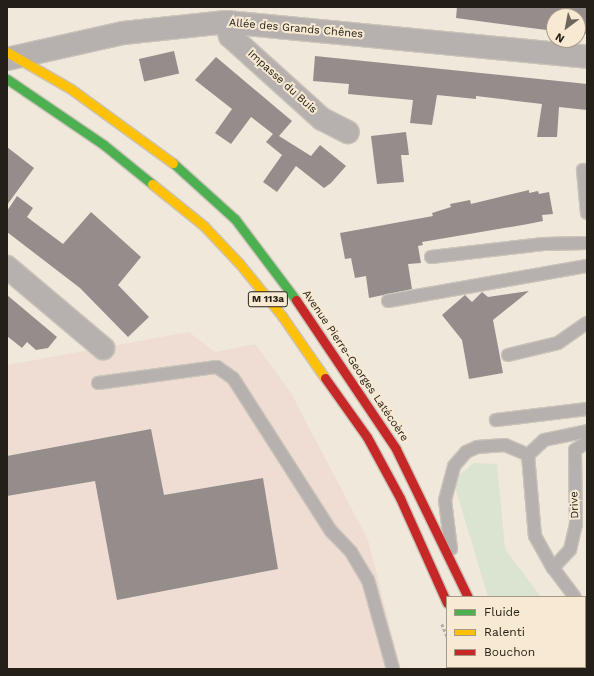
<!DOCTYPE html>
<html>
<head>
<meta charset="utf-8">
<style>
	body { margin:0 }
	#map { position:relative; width:594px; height:676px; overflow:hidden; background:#f0e8da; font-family:"Work Sans",sans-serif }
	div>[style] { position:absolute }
	.education>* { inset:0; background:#efddd3 }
	.green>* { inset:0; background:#dbe3d1 }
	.building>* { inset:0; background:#948d8b; transform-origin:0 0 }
	.path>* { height:2.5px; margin-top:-1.25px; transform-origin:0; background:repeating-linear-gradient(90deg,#b4aeaa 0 3px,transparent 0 5px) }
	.roads { filter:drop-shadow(1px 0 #cac3b9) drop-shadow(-1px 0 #cac3b9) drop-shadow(0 1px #cac3b9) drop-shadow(0 -1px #cac3b9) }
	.lane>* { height:12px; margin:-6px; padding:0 6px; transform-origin:6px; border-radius:6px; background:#b6b1af }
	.street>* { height:22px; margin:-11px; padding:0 11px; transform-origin:11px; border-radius:11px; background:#b6b1af }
	.fast>* { height:9px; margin:-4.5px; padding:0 4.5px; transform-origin:4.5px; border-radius:4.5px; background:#4caf50 }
	.slow>* { height:9px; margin:-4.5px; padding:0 4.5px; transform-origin:4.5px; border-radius:4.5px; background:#ffc107 }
	.jam>* { height:9px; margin:-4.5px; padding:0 4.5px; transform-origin:4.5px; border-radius:4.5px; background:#c62828 }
	span { translate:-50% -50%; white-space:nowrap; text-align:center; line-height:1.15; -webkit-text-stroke:4px #f8ead2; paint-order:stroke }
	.shield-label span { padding:1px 3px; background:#f8ead2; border:1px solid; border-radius:3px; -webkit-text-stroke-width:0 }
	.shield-label { font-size:10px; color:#252017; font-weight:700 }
	.street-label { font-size:11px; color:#252017 }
	.frame { position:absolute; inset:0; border:8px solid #252017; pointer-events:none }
	.legend { position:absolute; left:446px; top:596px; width:140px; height:72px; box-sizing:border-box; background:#f8ead2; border:1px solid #a49987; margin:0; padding:5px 7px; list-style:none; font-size:12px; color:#252017 }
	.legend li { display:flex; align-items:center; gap:8px; height:20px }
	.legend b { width:20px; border:1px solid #a49987 }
	.north { position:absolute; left:546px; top:8px; width:40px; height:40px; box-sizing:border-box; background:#f8ead2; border:1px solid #a49987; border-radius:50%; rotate:212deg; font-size:11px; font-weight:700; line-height:16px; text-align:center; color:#252017 }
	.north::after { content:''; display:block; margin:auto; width:14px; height:18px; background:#6c665b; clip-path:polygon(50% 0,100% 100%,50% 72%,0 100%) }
</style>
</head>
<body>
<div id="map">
	<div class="education">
		<i style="clip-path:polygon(189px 332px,215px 352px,255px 344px,291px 393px,368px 540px,401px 669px,7px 669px,7px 365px)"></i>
	</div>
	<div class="green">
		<i style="clip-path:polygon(474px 463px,497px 464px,505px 549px,541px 597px,488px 597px,453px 480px)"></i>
	</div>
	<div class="building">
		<i style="clip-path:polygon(457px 7px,587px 7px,587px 34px,578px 33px,578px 16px,554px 16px,554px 31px,456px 18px)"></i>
		<i style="left:174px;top:51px;width:23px;height:36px;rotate:77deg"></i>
		<i style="clip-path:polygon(315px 56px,587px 84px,587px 110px,559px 107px,557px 137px,537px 137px,542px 104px,476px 96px,476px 99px,437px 95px,432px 125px,410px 123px,413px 100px,348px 94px,349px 84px,313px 81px)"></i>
		<i style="clip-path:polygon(216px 57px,292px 121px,279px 136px,311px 156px,320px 145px,346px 166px,331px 183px,324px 188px,296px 166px,277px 192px,263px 182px,282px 155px,266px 142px,273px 134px,251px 117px,231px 144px,215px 133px,232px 109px,195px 80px)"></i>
		<i style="clip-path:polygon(406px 132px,409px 155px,401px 155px,404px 182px,377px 184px,371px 136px)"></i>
		<i style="clip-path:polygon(7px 147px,34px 168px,7px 205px)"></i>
		<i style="clip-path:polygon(529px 190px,529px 193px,538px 191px,539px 194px,549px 192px,553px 214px,542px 215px,543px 221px,528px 224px,422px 242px,423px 245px,418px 246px,421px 263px,408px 264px,412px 289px,369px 298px,366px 276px,355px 278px,351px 258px,345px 259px,340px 233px,433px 216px,432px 213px,451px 207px,450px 204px,470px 200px,471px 204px)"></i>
		<i style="clip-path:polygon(17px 196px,33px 208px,27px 217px,63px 244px,91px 212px,141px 257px,118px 285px,149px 317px,128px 337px,80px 288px,7px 232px,7px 211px)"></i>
		<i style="clip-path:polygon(529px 291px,493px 320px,503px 373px,469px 379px,462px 340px,442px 315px,465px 295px,472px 302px,482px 292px,488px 297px)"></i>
		<i style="clip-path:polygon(7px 295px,57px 337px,48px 348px,36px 350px,27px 342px,22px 348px,7px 336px)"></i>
		<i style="clip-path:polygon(151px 429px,164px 495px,263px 478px,278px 569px,117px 600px,95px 481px,7px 496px,7px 456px)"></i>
	</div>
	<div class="path">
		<i style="left:442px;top:624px;width:13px;rotate:67deg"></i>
	</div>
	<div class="roads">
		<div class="lane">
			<i style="left:583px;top:170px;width:43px;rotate:84.7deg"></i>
			<i style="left:431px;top:257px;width:113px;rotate:-6.6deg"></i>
			<i style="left:543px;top:244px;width:44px;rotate:-1.3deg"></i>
			<i style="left:388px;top:301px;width:202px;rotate:-10deg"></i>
			<i style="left:508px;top:355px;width:51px;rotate:-13.5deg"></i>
			<i style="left:558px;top:343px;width:35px;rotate:-35deg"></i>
			<i style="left:98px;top:383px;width:120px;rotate:-7.7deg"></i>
			<i style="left:217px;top:367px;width:19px;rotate:35deg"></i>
			<i style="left:233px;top:378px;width:182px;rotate:57.4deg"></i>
			<i style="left:331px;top:531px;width:29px;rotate:46deg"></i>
			<i style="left:351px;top:552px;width:33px;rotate:59deg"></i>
			<i style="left:368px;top:580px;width:92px;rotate:74.3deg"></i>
			<i style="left:496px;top:420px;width:92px;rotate:-6.9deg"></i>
			<i style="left:528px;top:455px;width:81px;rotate:85.1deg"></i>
			<i style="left:535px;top:536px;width:37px;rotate:61deg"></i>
			<i style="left:553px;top:568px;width:36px;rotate:53deg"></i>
			<i style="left:451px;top:549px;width:49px;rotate:-97deg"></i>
			<i style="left:445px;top:500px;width:35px;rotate:-75deg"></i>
			<i style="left:454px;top:466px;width:18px;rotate:-49deg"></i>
			<i style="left:466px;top:452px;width:12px;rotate:-24deg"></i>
			<i style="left:477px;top:447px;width:28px;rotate:-4deg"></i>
			<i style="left:505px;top:445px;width:25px;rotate:23deg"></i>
			<i style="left:528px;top:455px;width:22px;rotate:-43deg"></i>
			<i style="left:544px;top:440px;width:44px;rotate:-11.8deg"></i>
			<i style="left:553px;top:568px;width:25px;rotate:-47deg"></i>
			<i style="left:570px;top:550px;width:26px;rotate:-77deg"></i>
			<i style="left:576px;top:525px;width:75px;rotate:-90.8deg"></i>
			<i style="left:575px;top:450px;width:14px;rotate:-34deg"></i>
			<i style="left:585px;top:615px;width:2px"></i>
		</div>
		<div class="street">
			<i style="left:226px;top:22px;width:15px;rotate:74deg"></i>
			<i style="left:230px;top:36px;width:124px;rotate:42.1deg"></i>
			<i style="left:322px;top:119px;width:29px;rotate:27deg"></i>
			<i style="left:7px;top:59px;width:119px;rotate:-12.6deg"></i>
			<i style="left:123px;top:33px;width:104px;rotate:-6.1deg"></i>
			<i style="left:226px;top:22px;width:363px;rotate:5.5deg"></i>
			<i style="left:7px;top:267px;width:126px;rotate:40.2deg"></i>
		</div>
		<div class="fast">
			<i style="left:7px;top:79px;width:117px;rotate:34.2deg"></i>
			<i style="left:104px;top:145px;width:62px;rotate:39.1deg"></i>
			<i style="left:173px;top:163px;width:84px;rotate:42.1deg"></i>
			<i style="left:235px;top:219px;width:101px;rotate:53deg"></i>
		</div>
		<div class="slow">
			<i style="left:7px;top:52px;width:74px;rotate:30deg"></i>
			<i style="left:71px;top:89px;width:126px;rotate:36deg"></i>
			<i style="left:152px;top:184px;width:67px;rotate:38.9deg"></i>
			<i style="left:204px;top:226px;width:51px;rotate:46.6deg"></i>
			<i style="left:239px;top:263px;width:68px;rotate:50.9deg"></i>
			<i style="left:282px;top:316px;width:75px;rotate:55.3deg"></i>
			<i style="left:499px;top:667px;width:2px;rotate:63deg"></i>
		</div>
		<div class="jam">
			<i style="left:296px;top:300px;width:179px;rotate:56.1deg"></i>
			<i style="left:396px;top:449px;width:165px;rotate:64.1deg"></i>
			<i style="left:325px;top:378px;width:72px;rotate:54.6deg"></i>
			<i style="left:367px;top:437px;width:69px;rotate:61.6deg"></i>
			<i style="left:400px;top:498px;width:115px;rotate:65.9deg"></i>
			<i style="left:473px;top:667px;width:2px;rotate:63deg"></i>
		</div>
	</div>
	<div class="shield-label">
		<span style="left:268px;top:299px">M 113a</span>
	</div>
	<div class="street-label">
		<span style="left:296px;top:29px;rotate:5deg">Allée des Grands Chênes</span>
		<span style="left:282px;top:82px;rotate:42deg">Impasse du Buis</span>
		<span style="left:355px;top:366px;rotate:56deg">Avenue Pierre-Georges Latécoère</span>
		<span style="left:575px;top:505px;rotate:-92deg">Drive</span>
	</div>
	<div class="frame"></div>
	<ul class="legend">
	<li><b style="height:5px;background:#4caf50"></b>Fluide</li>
	<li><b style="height:5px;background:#ffc107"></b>Ralenti</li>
	<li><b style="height:5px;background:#c62828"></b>Bouchon</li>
	</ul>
	<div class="north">N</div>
</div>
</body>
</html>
